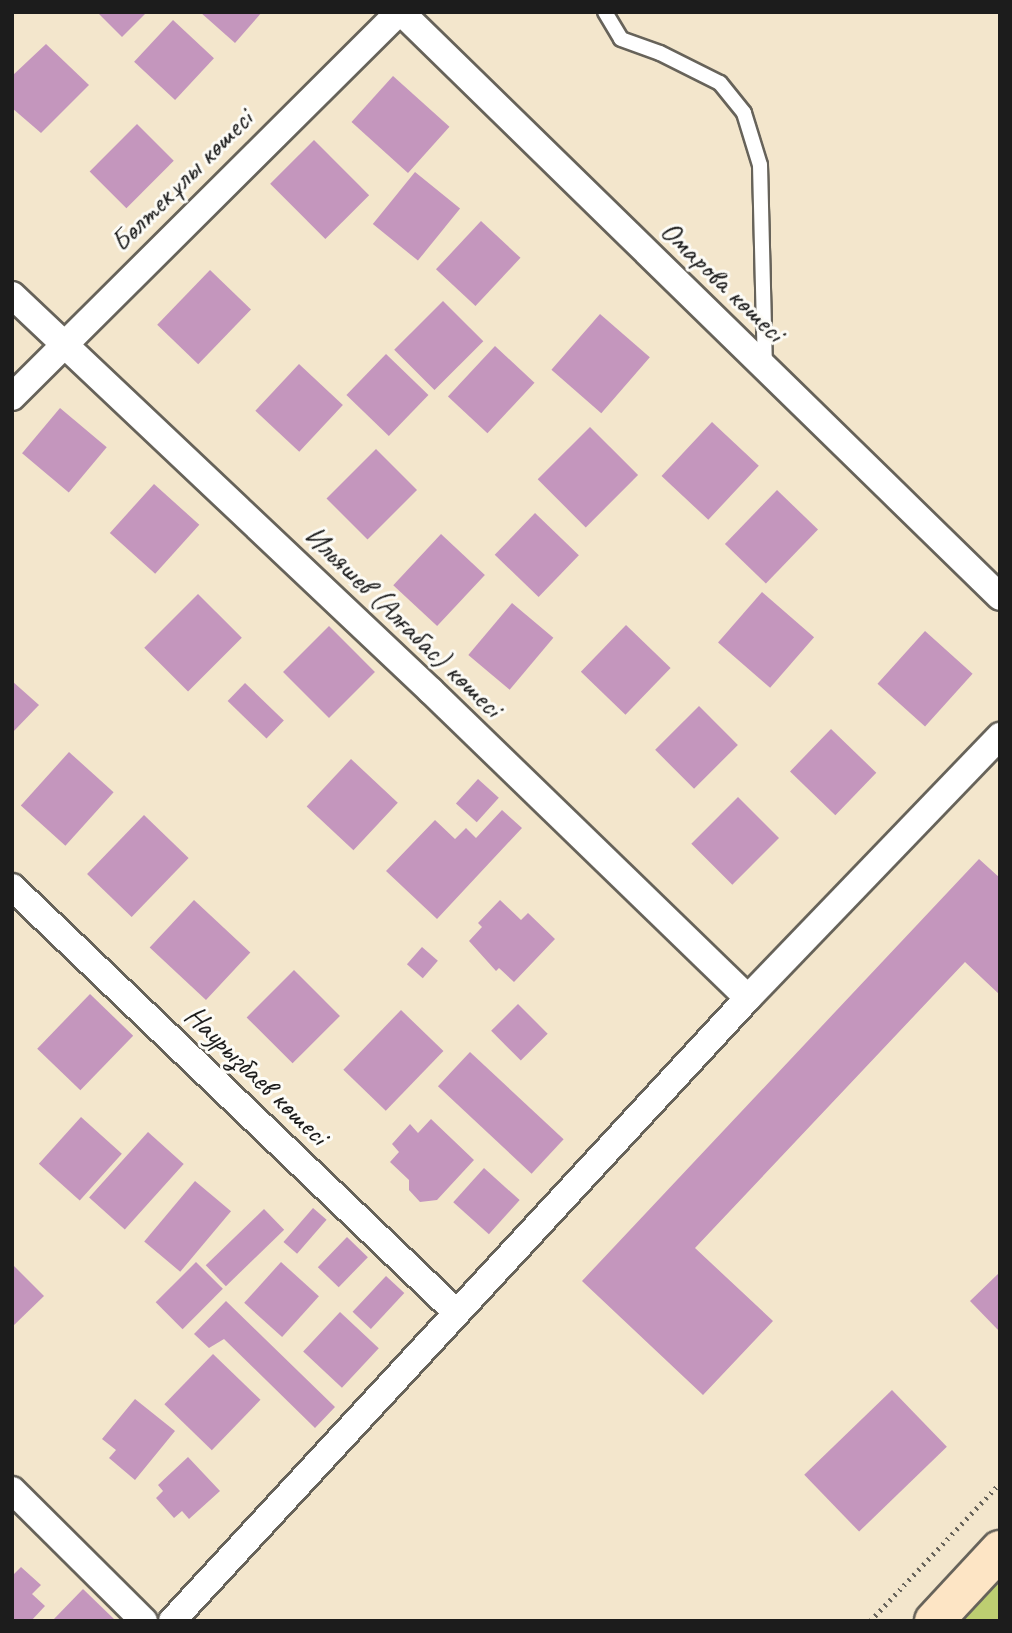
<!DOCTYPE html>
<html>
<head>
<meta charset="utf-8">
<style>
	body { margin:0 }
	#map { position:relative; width:1012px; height:1633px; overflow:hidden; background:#f3e6cc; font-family:Caveat,sans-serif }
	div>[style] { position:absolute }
	.green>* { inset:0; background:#bdce71 }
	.building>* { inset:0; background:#c496bd; transform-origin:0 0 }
	.path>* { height:4.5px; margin-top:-2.25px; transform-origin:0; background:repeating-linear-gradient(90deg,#67635a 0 2px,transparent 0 7px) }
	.roads { filter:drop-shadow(2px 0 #67635a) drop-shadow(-2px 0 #67635a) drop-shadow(0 2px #67635a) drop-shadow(0 -2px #67635a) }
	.lane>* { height:14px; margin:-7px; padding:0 7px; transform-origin:7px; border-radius:7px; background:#fff }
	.street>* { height:26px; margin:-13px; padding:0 13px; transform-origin:13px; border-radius:13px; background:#fff }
	.secondary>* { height:38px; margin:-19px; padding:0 19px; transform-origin:19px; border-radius:19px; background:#fde5c5 }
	span { translate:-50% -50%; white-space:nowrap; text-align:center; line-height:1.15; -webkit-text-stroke:6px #fdfcf7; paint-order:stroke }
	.street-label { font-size:30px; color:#1c1c1c }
	.frame { position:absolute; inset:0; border:14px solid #1c1c1c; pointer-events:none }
</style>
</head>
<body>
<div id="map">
	<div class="green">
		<i style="clip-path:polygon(1000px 1569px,1000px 1620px,952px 1621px)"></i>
	</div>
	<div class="building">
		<i style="clip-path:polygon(97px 12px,147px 12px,122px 37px)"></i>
		<i style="clip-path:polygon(200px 12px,262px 12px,235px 43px)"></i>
		<i style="left:173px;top:20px;width:56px;height:57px;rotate:43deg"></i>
		<i style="clip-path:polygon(46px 44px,89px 85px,41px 133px,12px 108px,12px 76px)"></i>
		<i style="left:393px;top:76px;width:76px;height:62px;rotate:42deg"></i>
		<i style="left:137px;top:124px;width:52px;height:67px;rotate:45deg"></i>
		<i style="left:314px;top:140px;width:78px;height:62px;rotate:45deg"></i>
		<i style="left:415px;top:172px;width:58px;height:67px;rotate:39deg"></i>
		<i style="left:481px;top:221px;width:54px;height:66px;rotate:43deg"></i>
		<i style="left:210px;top:270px;width:57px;height:76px;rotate:44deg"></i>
		<i style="left:443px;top:301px;width:57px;height:69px;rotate:45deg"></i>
		<i style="left:600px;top:314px;width:66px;height:74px;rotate:41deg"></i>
		<i style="left:495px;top:346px;width:54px;height:69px;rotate:43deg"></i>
		<i style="left:386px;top:354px;width:59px;height:57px;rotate:44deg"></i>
		<i style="left:299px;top:364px;width:60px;height:64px;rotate:43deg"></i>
		<i style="left:60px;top:408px;width:61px;height:59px;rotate:40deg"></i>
		<i style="left:712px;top:422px;width:64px;height:74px;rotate:43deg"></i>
		<i style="left:590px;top:427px;width:68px;height:74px;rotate:45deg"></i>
		<i style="left:376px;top:449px;width:58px;height:70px;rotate:45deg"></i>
		<i style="left:154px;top:484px;width:61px;height:66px;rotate:42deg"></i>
		<i style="left:777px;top:490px;width:57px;height:75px;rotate:44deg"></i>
		<i style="left:535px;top:513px;width:61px;height:58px;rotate:44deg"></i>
		<i style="left:441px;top:534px;width:60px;height:70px;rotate:43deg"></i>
		<i style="left:762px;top:592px;width:69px;height:67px;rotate:41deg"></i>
		<i style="left:198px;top:594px;width:62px;height:76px;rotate:45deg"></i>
		<i style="left:512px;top:603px;width:54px;height:68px;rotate:40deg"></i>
		<i style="left:626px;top:625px;width:62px;height:65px;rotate:44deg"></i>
		<i style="left:329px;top:626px;width:65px;height:65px;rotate:45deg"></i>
		<i style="left:925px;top:631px;width:64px;height:71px;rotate:42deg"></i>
		<i style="clip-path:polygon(12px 681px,39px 705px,12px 733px)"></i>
		<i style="left:245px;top:683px;width:54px;height:25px;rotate:44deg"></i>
		<i style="left:699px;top:706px;width:55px;height:62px;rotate:45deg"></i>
		<i style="left:831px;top:729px;width:63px;height:59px;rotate:44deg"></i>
		<i style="left:69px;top:752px;width:60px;height:72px;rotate:42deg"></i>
		<i style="left:351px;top:759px;width:64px;height:65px;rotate:43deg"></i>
		<i style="left:478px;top:779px;width:28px;height:33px;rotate:42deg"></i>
		<i style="left:738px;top:797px;width:58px;height:66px;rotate:45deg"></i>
		<i style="clip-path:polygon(502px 810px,522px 828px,437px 919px,386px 871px,435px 820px,455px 839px,466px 828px,476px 838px)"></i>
		<i style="left:144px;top:815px;width:62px;height:82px;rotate:44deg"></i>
		<i style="clip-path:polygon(979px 859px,1000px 878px,1000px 995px,965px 962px,695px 1248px,773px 1321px,703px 1395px,582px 1281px)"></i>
		<i style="left:194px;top:900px;width:77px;height:65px;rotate:43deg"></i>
		<i style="clip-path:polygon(500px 900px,521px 920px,528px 913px,555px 939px,514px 982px,499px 968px,496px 971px,469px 941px,482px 927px,478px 923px)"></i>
		<i style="left:422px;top:947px;width:21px;height:23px;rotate:41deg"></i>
		<i style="left:294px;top:970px;width:65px;height:67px;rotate:45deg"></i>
		<i style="left:90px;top:994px;width:60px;height:76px;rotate:44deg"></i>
		<i style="left:518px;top:1004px;width:42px;height:38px;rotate:45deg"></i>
		<i style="left:401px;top:1010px;width:59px;height:83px;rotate:44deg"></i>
		<i style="left:470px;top:1052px;width:128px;height:47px;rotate:43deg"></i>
		<i style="left:81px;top:1117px;width:55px;height:63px;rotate:42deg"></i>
		<i style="clip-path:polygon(431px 1119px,474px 1160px,437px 1200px,420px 1202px,409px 1190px,409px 1180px,390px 1162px,399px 1152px,392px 1144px,410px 1124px,418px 1133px)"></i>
		<i style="left:148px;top:1132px;width:48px;height:88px;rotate:42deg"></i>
		<i style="left:484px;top:1168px;width:48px;height:46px;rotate:42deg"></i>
		<i style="left:195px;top:1181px;width:47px;height:79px;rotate:40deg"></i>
		<i style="left:313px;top:1208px;width:18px;height:45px;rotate:41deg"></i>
		<i style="left:264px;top:1209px;width:29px;height:81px;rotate:46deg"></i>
		<i style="left:347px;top:1237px;width:29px;height:42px;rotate:44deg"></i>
		<i style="left:196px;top:1262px;width:38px;height:57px;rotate:45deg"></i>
		<i style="left:281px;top:1262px;width:51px;height:55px;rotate:42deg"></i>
		<i style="clip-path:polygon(12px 1264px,44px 1296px,12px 1327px)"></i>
		<i style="clip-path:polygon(1000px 1272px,1000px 1332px,970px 1301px)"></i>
		<i style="left:386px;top:1276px;width:25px;height:49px;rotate:43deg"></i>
		<i style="clip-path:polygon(226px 1301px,335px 1407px,315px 1428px,224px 1339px,209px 1348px,194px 1334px)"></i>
		<i style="left:340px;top:1312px;width:53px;height:54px;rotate:43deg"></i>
		<i style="left:213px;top:1354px;width:66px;height:70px;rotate:44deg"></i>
		<i style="left:892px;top:1390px;width:79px;height:122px;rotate:46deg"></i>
		<i style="clip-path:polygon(135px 1399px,175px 1431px,135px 1480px,109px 1458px,116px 1450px,102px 1439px)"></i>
		<i style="clip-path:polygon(188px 1457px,220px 1491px,189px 1519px,182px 1511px,174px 1518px,156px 1498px,163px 1491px,158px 1485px)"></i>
		<i style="clip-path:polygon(21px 1567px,41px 1585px,32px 1594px,45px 1606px,31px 1621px,12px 1621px,12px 1576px)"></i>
		<i style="clip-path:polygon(83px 1589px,116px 1621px,52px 1621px)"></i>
	</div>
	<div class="path">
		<i style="left:870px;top:1621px;width:190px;rotate:-46.7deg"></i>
	</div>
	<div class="roads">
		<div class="lane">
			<i style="left:605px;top:12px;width:31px;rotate:59deg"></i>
			<i style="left:621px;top:39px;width:41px;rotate:19.7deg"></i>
			<i style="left:660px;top:53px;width:67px;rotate:26.6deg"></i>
			<i style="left:720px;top:83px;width:38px;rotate:51deg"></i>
			<i style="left:744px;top:113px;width:54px;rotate:72.9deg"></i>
			<i style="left:760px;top:165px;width:203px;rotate:88.6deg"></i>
		</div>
		<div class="street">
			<i style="left:401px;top:12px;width:837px;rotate:44.32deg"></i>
			<i style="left:12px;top:295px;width:577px;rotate:43.38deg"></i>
			<i style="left:431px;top:691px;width:441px;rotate:44.1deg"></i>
			<i style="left:12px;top:397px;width:546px;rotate:-44.85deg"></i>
			<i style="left:12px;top:887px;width:615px;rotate:43.75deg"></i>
			<i style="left:12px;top:1490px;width:186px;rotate:44.8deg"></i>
			<i style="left:172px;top:1621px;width:848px;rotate:-47.24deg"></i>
			<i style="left:748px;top:998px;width:364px;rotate:-46.1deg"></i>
		</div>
		<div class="secondary">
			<i style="left:934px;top:1621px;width:97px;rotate:-47.1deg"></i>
		</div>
	</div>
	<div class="street-label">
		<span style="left:181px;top:180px;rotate:-45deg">Бөлтекұлы көшесі</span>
		<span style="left:723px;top:281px;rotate:44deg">Омарова көшесі</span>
		<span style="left:404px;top:621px;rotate:44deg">Ильяшев (Алғабас) көшесі</span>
		<span style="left:257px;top:1075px;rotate:44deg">Наурызбаев көшесі</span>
	</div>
	<div class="frame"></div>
</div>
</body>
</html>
